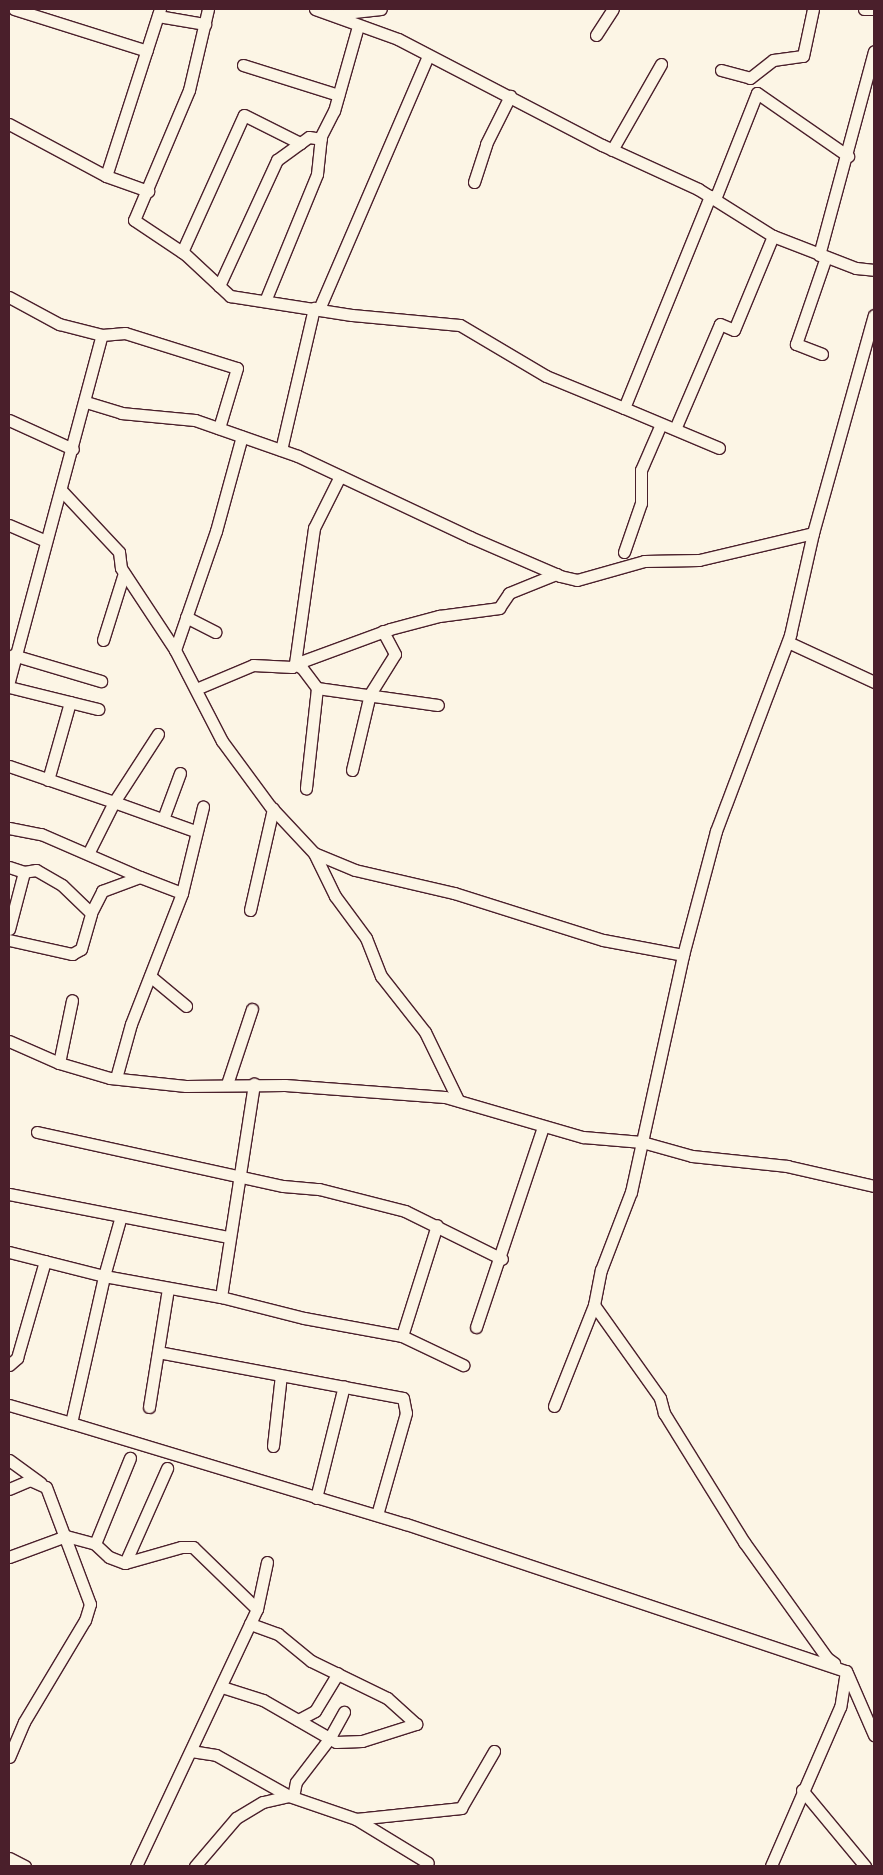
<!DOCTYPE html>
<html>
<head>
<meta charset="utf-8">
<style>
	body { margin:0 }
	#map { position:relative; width:883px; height:1875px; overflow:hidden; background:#fcf5e5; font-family:Dekko,sans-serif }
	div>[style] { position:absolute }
	.roads { filter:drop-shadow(1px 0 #4a1f2b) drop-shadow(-1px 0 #4a1f2b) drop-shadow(0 1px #4a1f2b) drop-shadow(0 -1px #4a1f2b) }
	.minor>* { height:11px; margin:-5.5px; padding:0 5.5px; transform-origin:5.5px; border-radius:5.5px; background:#fcf5e5 }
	span { translate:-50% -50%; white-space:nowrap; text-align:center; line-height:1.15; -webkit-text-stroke:5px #fcf5e5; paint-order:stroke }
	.frame { position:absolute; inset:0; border:10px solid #4a1f2b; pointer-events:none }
</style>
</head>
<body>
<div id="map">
	<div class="roads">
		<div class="minor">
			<i style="left:14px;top:9px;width:139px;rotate:17.5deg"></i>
			<i style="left:208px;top:9px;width:83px;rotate:103.2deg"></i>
			<i style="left:189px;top:90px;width:141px;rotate:112.9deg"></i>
			<i style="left:134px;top:220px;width:61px;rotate:33.7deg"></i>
			<i style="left:185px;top:254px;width:62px;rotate:43deg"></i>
			<i style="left:230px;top:296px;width:123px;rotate:8.9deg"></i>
			<i style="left:352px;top:315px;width:108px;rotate:5.3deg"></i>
			<i style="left:460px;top:325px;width:100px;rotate:30.7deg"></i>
			<i style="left:546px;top:376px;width:84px;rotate:22.3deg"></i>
			<i style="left:624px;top:408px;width:229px;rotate:-67.9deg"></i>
			<i style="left:315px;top:9px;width:88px;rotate:19.9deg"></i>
			<i style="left:398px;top:39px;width:230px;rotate:27.5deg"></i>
			<i style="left:602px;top:145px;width:106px;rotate:24.6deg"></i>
			<i style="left:698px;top:189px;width:89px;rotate:32.1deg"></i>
			<i style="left:773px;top:236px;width:89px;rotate:21.1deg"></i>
			<i style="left:856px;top:268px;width:18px;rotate:6deg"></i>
			<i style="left:864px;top:9px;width:9px"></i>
			<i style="left:336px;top:14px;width:45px;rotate:-6.3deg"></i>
			<i style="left:158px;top:16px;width:48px;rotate:9.7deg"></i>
			<i style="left:596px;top:35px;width:31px;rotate:-57deg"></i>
			<i style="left:243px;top:65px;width:100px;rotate:17.5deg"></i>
			<i style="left:721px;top:70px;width:30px;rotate:15deg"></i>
			<i style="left:750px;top:78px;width:29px;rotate:-38deg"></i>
			<i style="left:773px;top:60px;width:30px;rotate:-8deg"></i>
			<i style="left:803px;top:56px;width:48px;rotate:-78deg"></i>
			<i style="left:9px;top:124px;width:110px;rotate:28.2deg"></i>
			<i style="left:106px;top:176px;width:45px;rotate:19.7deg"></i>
			<i style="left:612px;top:150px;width:99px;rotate:-60.3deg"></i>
			<i style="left:106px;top:176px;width:176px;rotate:-72.1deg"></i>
			<i style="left:474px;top:182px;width:40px;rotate:-72deg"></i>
			<i style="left:486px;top:144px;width:54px;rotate:-63.4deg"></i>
			<i style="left:715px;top:199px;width:114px;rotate:-68.4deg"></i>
			<i style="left:757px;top:93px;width:111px;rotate:34.7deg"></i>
			<i style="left:182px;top:252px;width:150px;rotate:-65.7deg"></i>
			<i style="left:244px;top:115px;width:63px;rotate:26.6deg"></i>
			<i style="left:819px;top:255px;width:211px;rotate:-74.9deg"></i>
			<i style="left:219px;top:286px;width:139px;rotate:-65.3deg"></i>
			<i style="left:277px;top:160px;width:39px;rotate:-36deg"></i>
			<i style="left:309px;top:137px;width:12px;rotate:9deg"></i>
			<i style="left:9px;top:297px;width:57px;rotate:28.4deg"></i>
			<i style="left:59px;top:324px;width:44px;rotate:14.3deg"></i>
			<i style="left:265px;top:301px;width:137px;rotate:-67.7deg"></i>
			<i style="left:317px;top:174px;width:38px;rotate:-84deg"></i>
			<i style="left:321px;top:136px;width:28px;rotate:-63deg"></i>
			<i style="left:334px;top:111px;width:88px;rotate:-74.2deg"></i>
			<i style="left:319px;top:309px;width:275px;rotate:-66.7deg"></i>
			<i style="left:822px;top:354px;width:28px;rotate:-159deg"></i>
			<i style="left:796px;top:344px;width:92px;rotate:-71deg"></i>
			<i style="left:86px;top:402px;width:37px;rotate:17deg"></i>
			<i style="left:121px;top:413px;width:74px;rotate:5.4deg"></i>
			<i style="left:195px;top:420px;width:109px;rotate:19.3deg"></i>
			<i style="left:298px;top:456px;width:190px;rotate:25.2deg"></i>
			<i style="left:470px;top:537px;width:98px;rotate:23.4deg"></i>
			<i style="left:560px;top:576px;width:17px;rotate:13deg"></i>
			<i style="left:577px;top:580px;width:70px;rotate:-15.8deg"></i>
			<i style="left:644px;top:561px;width:55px;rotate:-1deg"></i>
			<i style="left:699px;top:560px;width:117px;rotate:-13.3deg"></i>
			<i style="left:624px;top:408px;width:103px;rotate:22.8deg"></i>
			<i style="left:9px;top:420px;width:70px;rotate:24.4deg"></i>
			<i style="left:675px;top:429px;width:114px;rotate:-66.8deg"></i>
			<i style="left:720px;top:324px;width:15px;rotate:23deg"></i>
			<i style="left:734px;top:330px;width:102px;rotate:-67.5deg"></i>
			<i style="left:281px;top:450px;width:146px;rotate:-76.9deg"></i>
			<i style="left:340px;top:476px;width:58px;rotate:116.6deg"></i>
			<i style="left:314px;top:528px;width:137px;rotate:98deg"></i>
			<i style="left:295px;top:664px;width:101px;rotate:-20.2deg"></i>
			<i style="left:390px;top:629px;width:51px;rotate:-14.9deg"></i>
			<i style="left:439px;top:616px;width:61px;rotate:-7.6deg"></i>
			<i style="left:499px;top:608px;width:18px;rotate:-56deg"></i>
			<i style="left:509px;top:593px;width:51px;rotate:-22deg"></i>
			<i style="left:61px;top:490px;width:85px;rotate:46.9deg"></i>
			<i style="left:119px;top:552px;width:16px;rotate:83deg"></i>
			<i style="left:121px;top:568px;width:98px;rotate:56.6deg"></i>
			<i style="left:175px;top:650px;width:102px;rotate:62.7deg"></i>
			<i style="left:222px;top:741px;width:81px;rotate:53.6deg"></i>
			<i style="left:270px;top:806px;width:64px;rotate:46.9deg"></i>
			<i style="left:314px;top:853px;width:48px;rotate:64deg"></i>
			<i style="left:335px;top:896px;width:52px;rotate:53.6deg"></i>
			<i style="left:366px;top:938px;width:41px;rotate:68.5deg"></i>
			<i style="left:381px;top:976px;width:71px;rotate:51.8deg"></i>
			<i style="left:425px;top:1032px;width:76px;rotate:64.1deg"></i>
			<i style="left:9px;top:525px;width:40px;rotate:23.4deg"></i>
			<i style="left:624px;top:552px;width:52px;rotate:-70.9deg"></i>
			<i style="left:641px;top:503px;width:33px;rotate:-90deg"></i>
			<i style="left:641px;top:470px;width:50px;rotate:-66.5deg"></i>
			<i style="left:186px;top:617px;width:33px;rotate:27deg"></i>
			<i style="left:103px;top:640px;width:70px;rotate:-72.6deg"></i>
			<i style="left:788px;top:642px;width:95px;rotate:24.9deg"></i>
			<i style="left:175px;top:650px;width:126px;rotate:-71deg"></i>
			<i style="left:216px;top:531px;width:98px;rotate:-74.7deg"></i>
			<i style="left:13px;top:655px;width:92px;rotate:16.5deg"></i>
			<i style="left:9px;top:681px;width:358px;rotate:-75deg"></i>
			<i style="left:102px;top:335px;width:23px;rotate:-5deg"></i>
			<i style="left:125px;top:333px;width:117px;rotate:17.4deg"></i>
			<i style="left:237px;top:368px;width:63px;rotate:106.7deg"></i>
			<i style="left:9px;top:687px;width:92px;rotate:13.9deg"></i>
			<i style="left:317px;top:688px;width:122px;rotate:8deg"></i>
			<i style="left:196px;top:689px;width:62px;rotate:-22.8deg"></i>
			<i style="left:253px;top:665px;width:39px;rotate:3deg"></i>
			<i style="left:292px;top:667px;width:4px;rotate:-45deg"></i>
			<i style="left:295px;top:664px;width:8px;rotate:30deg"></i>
			<i style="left:302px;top:668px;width:25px;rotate:53deg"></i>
			<i style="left:317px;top:688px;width:101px;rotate:96.3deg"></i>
			<i style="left:158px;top:734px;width:81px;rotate:122.9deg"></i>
			<i style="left:114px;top:802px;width:86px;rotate:19.7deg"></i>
			<i style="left:9px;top:766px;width:111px;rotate:18.9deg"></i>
			<i style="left:114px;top:802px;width:58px;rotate:116.6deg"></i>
			<i style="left:352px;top:770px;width:78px;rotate:-76.7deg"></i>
			<i style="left:370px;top:694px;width:47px;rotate:-58deg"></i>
			<i style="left:395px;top:654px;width:26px;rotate:-118deg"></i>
			<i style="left:48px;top:780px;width:81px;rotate:-74.2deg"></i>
			<i style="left:163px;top:819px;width:49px;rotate:-69.7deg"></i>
			<i style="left:9px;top:828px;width:33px;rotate:11deg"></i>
			<i style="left:41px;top:834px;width:108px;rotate:23.5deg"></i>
			<i style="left:314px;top:853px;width:44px;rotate:22.5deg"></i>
			<i style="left:355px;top:870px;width:102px;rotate:13.1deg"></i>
			<i style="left:454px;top:893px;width:156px;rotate:17.5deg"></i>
			<i style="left:603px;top:940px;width:81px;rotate:10.6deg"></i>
			<i style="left:9px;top:867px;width:16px;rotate:18deg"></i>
			<i style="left:24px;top:872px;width:59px;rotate:104.7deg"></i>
			<i style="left:250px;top:910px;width:104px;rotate:-77.2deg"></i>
			<i style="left:91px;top:913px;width:25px;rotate:-63deg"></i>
			<i style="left:102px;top:891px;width:40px;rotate:-20.2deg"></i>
			<i style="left:140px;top:877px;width:45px;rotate:20.9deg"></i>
			<i style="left:9px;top:940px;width:65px;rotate:12.5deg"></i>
			<i style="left:72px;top:954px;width:10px;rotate:-29deg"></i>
			<i style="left:81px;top:949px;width:37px;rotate:-74deg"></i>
			<i style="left:91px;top:913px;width:40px;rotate:-136deg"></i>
			<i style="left:62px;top:885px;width:30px;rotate:-150deg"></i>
			<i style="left:36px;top:870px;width:12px;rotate:171deg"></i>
			<i style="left:150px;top:976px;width:47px;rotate:39.8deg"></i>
			<i style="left:9px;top:1041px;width:55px;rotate:23.7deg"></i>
			<i style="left:59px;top:1063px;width:53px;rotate:16.4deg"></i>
			<i style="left:110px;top:1078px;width:76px;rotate:6deg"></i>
			<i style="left:186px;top:1086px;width:99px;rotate:-0.6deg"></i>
			<i style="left:285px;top:1085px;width:160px;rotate:4.3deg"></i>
			<i style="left:445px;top:1097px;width:144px;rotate:16.2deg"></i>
			<i style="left:583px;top:1137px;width:59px;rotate:4.8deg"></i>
			<i style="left:642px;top:1142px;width:52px;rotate:15.6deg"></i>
			<i style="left:692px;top:1156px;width:96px;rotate:6deg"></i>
			<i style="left:787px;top:1166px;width:89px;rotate:12.9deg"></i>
			<i style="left:59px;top:1063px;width:64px;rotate:-78.3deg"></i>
			<i style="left:116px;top:1078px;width:56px;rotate:-74.5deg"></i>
			<i style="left:131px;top:1024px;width:141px;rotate:-68.7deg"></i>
			<i style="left:182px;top:893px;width:89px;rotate:-76.3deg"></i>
			<i style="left:227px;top:1084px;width:79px;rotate:-71.6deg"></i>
			<i style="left:37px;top:1132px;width:252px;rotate:12.4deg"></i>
			<i style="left:283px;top:1186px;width:36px;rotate:5deg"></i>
			<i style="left:319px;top:1189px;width:89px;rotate:14.3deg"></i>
			<i style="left:405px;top:1211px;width:108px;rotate:26.3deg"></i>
			<i style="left:9px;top:1194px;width:224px;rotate:11.1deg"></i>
			<i style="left:9px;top:1252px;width:98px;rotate:14.2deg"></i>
			<i style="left:104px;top:1276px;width:62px;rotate:-74.2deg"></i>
			<i style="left:221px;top:1297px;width:86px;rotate:14.2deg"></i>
			<i style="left:304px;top:1318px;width:100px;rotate:10.4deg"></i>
			<i style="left:402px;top:1336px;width:68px;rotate:25.4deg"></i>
			<i style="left:594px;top:1305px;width:114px;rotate:54.6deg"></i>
			<i style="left:660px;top:1398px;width:16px;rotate:75deg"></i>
			<i style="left:664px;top:1413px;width:152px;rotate:58.2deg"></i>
			<i style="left:744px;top:1542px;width:143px;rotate:54.4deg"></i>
			<i style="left:827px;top:1658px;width:9px;rotate:36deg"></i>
			<i style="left:476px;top:1327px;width:211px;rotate:-71.5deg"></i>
			<i style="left:402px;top:1336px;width:116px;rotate:-72.5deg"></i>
			<i style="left:158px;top:1352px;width:249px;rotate:10.6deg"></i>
			<i style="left:403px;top:1398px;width:15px;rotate:79deg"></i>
			<i style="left:406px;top:1413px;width:106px;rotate:105.9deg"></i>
			<i style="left:9px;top:1365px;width:11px;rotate:-41deg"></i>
			<i style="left:17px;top:1358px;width:101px;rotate:-73.9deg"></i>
			<i style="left:9px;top:1405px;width:65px;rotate:16.2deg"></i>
			<i style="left:71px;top:1423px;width:151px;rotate:-77.3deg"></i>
			<i style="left:104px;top:1276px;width:119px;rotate:10.2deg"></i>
			<i style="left:221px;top:1297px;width:216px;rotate:-81.2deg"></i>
			<i style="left:554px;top:1406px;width:109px;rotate:-68.4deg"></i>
			<i style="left:594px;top:1305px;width:36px;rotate:-79deg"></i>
			<i style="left:601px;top:1270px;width:84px;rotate:-69deg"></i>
			<i style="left:631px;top:1192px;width:243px;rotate:-77.6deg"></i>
			<i style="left:683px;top:955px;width:128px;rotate:-75.1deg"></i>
			<i style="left:716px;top:831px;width:210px;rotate:-69.3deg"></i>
			<i style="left:790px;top:635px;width:105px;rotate:-77.3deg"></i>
			<i style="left:813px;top:533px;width:226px;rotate:-74.4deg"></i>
			<i style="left:149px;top:1407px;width:120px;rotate:-80.9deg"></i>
			<i style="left:71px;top:1423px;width:350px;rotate:16.8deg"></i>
			<i style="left:406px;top:1524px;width:464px;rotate:18.5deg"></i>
			<i style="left:846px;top:1671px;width:36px;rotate:99deg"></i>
			<i style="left:840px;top:1707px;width:173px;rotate:113.5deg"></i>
			<i style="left:273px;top:1446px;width:71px;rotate:-83.6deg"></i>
			<i style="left:9px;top:1460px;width:39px;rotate:36deg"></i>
			<i style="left:9px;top:1489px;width:23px;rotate:-23deg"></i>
			<i style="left:30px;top:1480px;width:17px;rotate:24deg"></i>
			<i style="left:46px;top:1487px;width:125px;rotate:69.4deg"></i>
			<i style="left:90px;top:1604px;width:17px;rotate:107deg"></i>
			<i style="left:85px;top:1620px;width:119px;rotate:120.9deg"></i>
			<i style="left:24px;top:1722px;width:38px;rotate:113deg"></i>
			<i style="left:316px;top:1498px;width:115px;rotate:-76deg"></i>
			<i style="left:95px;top:1544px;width:93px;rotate:-67.9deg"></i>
			<i style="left:9px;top:1557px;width:61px;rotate:-20.2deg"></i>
			<i style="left:66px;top:1536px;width:30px;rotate:15deg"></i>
			<i style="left:95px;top:1544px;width:19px;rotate:43deg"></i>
			<i style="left:109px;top:1557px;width:17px;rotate:21deg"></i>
			<i style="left:125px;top:1563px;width:58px;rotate:-15.9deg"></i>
			<i style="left:181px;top:1547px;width:12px"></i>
			<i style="left:193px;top:1547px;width:89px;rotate:44.1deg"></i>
			<i style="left:125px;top:1563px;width:104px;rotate:-66.1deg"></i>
			<i style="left:847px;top:1673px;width:68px;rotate:66.5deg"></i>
			<i style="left:222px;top:1687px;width:43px;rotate:17.6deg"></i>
			<i style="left:263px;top:1700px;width:84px;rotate:29.9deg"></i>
			<i style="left:336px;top:1742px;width:26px;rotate:-2deg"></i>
			<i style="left:362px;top:1741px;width:57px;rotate:-17.5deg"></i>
			<i style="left:416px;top:1724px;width:39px;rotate:-138deg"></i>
			<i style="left:387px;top:1698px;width:85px;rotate:-154deg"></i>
			<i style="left:311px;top:1661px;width:43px;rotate:-140.7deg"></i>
			<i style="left:278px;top:1634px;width:30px;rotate:-160deg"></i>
			<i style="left:298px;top:1720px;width:19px;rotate:-28deg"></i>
			<i style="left:315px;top:1711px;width:44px;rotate:-58.8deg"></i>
			<i style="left:191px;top:1751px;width:25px;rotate:9deg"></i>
			<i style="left:216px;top:1755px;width:84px;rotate:29.3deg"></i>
			<i style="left:289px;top:1796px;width:71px;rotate:18.9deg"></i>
			<i style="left:356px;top:1819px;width:84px;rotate:31.4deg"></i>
			<i style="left:802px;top:1790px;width:99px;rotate:50.3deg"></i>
			<i style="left:293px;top:1797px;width:15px;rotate:-79deg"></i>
			<i style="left:296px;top:1782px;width:54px;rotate:-52.5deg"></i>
			<i style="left:329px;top:1739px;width:31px;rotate:-61deg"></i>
			<i style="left:356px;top:1819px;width:106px;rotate:-6deg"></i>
			<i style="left:461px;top:1808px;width:66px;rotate:-59.9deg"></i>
			<i style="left:9px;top:1858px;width:18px;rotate:27deg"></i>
			<i style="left:136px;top:1866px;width:284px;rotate:-64.8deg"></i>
			<i style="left:257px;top:1609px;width:48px;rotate:-78deg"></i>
			<i style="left:195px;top:1866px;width:63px;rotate:-49.5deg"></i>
			<i style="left:236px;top:1818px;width:31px;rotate:-31deg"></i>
			<i style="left:263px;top:1802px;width:27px;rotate:-13deg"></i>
		</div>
	</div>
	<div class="frame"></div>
</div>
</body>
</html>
